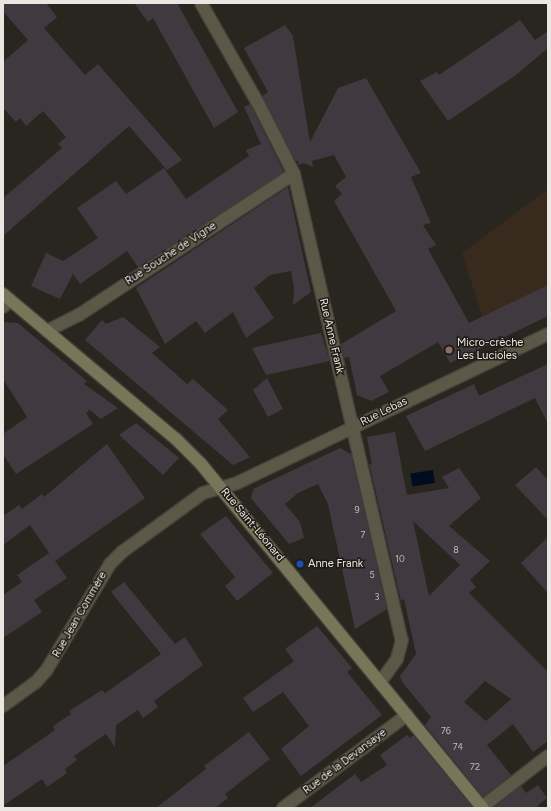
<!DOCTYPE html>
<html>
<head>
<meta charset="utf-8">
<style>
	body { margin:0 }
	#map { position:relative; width:551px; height:811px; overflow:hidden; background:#29251f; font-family:Figtree,sans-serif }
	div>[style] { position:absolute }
	.industrial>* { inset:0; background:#382a1d }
	.water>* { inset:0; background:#000d1f; transform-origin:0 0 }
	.building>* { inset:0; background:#403a40 }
	.roads { filter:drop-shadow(1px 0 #44403a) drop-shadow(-1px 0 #44403a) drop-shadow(0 1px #44403a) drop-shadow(0 -1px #44403a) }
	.street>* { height:12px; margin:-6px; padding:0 6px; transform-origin:6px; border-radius:6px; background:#5b5847 }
	.secondary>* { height:12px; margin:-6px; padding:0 6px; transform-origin:6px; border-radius:6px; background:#797558 }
	.dots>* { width:11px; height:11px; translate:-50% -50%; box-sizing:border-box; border:2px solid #201b16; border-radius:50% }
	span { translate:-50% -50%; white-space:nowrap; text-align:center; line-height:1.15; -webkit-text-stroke:3px #201b16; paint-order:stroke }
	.number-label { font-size:9px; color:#c0bcba }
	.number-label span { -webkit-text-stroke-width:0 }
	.street-label { font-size:11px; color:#eae7e3 }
	.poi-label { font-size:11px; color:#eae7e3 }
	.left { translate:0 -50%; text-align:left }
	.frame { position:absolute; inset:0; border:4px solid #eae7e3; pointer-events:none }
</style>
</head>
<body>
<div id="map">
	<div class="industrial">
		<i style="clip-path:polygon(548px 189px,548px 316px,482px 347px,469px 323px,482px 316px,462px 253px)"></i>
	</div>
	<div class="water">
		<i style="left:433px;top:470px;width:13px;height:23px;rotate:81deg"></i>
	</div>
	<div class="building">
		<i style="clip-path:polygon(3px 3px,46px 3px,57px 17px,44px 28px,85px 75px,98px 64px,182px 160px,167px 170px,129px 126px,3px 236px,3px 198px,62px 148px,58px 144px,66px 137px,43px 111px,26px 126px,20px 118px,16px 122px,3px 108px,3px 62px,28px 40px,3px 11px)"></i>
		<i style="clip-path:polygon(134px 3px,177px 3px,238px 112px,214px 128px,153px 18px,148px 22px)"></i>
		<i style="clip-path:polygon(520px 20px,535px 40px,548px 31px,548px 48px,516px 75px,448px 121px,420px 81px,437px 72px,439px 75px)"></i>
		<i style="clip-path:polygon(285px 25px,293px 36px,310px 142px,338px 88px,366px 78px,421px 173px,411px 177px,431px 223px,423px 225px,436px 245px,428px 249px,469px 323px,548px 285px,548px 316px,450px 363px,438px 342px,380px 376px,389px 392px,371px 401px,357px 395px,349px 357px,344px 358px,341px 344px,396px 311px,334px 201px,342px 194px,335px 186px,346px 177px,334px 155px,312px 161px,313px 167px,304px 163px,298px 165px,299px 162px,295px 160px,262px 96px,268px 92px,244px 48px)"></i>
		<i style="clip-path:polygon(250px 104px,284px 172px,138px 267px,127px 251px,80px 284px,73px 274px,60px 299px,31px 286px,46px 253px,63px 261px,98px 238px,77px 208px,116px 181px,126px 194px,164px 168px,186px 199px,249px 156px,246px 150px,261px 144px,244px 107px)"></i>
		<i style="clip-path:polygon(288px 187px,311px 292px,293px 305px,294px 288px,291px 271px,270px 275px,254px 288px,274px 318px,246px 338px,233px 312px,205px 333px,196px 321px,165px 344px,136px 288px)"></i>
		<i style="clip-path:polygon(123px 317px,160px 347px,152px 353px,187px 384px,193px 379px,228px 410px,218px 419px,250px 457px,233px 465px,85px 340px,102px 320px,106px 324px)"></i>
		<i style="clip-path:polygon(3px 322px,18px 323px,87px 381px,84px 384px,118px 408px,101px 419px,90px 410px,86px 413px,93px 424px,16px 474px,3px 454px,3px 434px,27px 417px,3px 379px)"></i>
		<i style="clip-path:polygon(321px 333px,330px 361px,266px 375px,252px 348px)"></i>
		<i style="clip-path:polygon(548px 364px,548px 424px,535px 398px,425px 451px,406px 416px,474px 384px,479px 396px)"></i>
		<i style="clip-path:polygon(267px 378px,283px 409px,268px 417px,253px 390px)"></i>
		<i style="clip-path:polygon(136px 423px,179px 458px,163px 475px,119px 435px)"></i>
		<i style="clip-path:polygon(evenodd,395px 432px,407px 495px,449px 488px,442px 477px,459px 468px,481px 498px,449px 526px,490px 561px,470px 580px,476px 587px,469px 593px,548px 672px,548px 741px,533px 752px,513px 724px,487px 745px,511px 775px,483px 797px,425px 725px,431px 717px,402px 682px,400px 676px,416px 654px,404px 599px,401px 601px,369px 463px,372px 465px,367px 437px,395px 432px,413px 521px,460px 565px,429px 596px,413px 521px,395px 432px,485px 681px,511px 699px,486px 721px,464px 702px,485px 681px)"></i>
		<i style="clip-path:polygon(107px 444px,145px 498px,55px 561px,67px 578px,34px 600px,42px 612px,3px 638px,3px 595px,22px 582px,17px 575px,49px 553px,30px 525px,3px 545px,3px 516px,19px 505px,22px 509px,42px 494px,44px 497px)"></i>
		<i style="clip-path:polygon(340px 448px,351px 454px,387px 609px,355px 629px,328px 504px,318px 484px,298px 493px,285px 504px,300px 522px,304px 538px,289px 544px,251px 498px,253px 489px)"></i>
		<i style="clip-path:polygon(536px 467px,548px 480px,548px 520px,515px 485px)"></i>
		<i style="clip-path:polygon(226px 516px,273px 573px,237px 601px,225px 586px,235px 577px,200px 534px)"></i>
		<i style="clip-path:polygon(548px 537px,548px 593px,521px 563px)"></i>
		<i style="clip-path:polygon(124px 582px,175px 644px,185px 637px,203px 665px,154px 701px,158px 707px,143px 718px,138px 710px,116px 725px,115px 747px,106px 734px,74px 756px,77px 760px,65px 769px,67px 773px,47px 787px,42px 779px,3px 806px,3px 766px,55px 730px,53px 726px,71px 714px,69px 711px,102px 690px,105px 693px,161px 654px,111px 592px)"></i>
		<i style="clip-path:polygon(317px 626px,352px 668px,347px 672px,382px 715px,301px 776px,281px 749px,309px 726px,283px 692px,253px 712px,243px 698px,294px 661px,285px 649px)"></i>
		<i style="clip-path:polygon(249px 732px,270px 759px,225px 794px,228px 798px,215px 808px,156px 808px,206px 769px,204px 766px)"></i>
		<i style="clip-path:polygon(407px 735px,410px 738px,413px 735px,473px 808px,310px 808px,355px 774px,361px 782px,387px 765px,380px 755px)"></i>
		<i style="clip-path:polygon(538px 785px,547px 798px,537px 806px,539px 808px,493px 808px,521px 786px,526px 793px)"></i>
	</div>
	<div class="roads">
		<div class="street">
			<i style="left:201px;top:3px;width:117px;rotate:60.4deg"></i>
			<i style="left:259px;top:105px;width:77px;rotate:63.1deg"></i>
			<i style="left:294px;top:174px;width:478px;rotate:77deg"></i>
			<i style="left:402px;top:640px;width:20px;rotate:105deg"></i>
			<i style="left:397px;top:659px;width:29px;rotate:126deg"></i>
			<i style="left:3px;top:307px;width:10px;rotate:-45deg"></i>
			<i style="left:47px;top:331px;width:36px;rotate:-27deg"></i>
			<i style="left:79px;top:315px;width:257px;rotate:-33.3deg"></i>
			<i style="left:3px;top:706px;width:41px;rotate:-36deg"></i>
			<i style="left:36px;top:682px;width:15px;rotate:-48deg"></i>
			<i style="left:46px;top:671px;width:125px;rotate:-59.1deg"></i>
			<i style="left:110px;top:564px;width:17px;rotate:-45deg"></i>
			<i style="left:122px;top:552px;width:100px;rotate:-36.1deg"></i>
			<i style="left:203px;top:493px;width:35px;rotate:-16deg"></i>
			<i style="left:237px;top:483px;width:345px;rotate:-25.6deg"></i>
			<i style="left:482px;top:807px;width:83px;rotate:-37.7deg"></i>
			<i style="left:283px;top:808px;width:155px;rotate:-36.9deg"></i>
		</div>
		<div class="secondary">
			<i style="left:3px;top:294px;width:226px;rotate:40deg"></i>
			<i style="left:176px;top:439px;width:35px;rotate:45deg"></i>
			<i style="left:201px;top:464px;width:445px;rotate:50.7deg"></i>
		</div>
	</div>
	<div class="dots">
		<i style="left:449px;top:350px;background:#8d6e63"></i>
		<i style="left:300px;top:564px;background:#1a4fb4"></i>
	</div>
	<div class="number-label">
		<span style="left:357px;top:510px">9</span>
		<span style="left:363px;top:535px">7</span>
		<span style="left:456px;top:550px">8</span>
		<span style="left:400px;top:559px">10</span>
		<span style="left:372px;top:575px">5</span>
		<span style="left:377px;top:597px">3</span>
		<span style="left:446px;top:731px">76</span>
		<span style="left:458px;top:747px">74</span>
		<span style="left:475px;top:767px">72</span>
	</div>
	<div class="street-label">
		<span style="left:171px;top:254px;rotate:-33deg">Rue Souche de Vigne</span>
		<span style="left:331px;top:336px;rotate:77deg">Rue Anne Frank</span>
		<span style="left:384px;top:412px;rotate:-26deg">Rue Lebas</span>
		<span style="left:252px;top:525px;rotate:50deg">Rue Saint-Léonard</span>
		<span style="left:80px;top:615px;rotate:-60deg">Rue Jean Commère</span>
		<span style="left:345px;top:762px;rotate:-37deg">Rue de la Devansaye</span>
	</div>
	<div class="poi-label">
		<span class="left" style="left:457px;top:350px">Micro-crèche<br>Les Lucioles</span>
		<span class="left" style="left:308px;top:564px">Anne Frank</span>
	</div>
	<div class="frame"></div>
</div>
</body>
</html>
